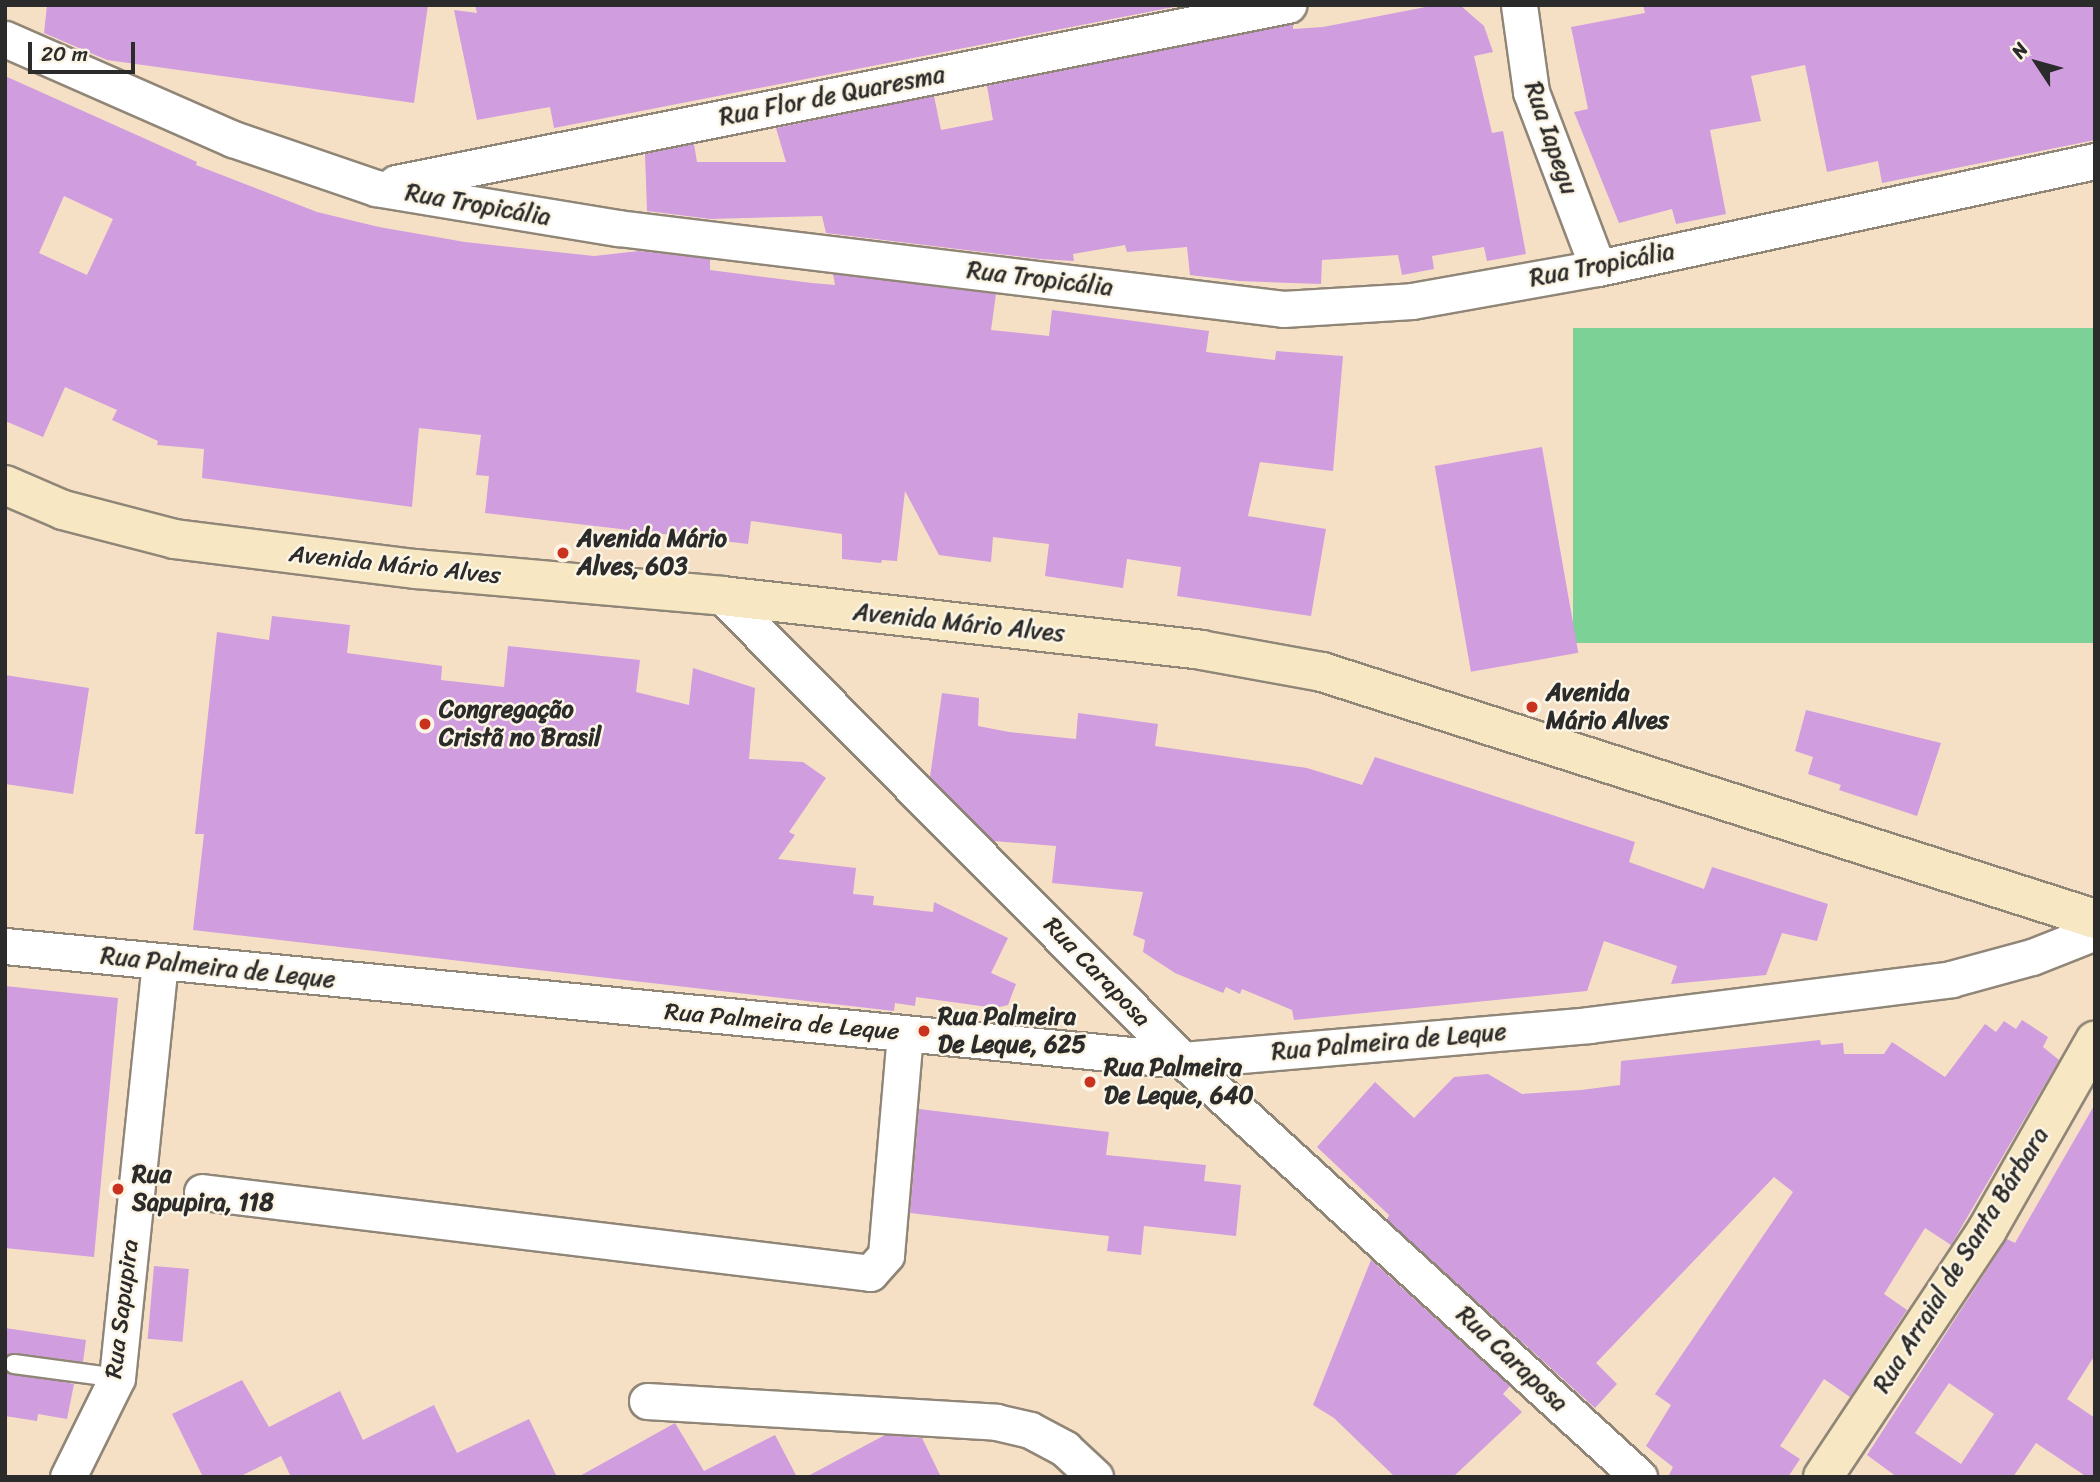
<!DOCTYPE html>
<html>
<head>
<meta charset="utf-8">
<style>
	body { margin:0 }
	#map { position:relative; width:2100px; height:1482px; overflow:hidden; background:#f6e0c5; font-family:Sriracha,sans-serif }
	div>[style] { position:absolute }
	.green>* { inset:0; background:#7cd296; transform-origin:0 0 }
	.building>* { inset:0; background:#d09ddf; transform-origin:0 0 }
	.roads { filter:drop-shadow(2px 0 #908678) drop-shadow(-2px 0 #908678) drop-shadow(0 2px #908678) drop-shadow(0 -2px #908678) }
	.lane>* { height:18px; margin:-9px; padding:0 9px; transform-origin:9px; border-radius:9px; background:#fff }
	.street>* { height:35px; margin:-17.5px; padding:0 17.5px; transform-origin:17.5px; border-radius:17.5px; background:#fff }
	.secondary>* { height:38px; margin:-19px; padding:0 19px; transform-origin:19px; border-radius:19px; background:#f7e8c3 }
	.dots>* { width:19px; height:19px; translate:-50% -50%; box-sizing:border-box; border:4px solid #fcf5e5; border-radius:50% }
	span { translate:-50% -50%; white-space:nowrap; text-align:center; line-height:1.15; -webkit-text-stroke:5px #fcf5e5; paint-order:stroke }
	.street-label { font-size:24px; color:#2b2b2b }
	.poi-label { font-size:24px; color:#2b2b2b; font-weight:700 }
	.left { translate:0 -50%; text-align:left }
	.frame { position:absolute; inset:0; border:7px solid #2b2b2b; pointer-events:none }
	.north { position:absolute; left:2002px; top:28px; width:70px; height:70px; -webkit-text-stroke:5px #fcf5e5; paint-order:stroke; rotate:306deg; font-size:19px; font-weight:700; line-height:28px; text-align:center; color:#2b2b2b }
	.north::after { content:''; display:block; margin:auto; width:24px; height:32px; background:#2b2b2b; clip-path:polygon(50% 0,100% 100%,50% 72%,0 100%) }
	.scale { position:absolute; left:28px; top:42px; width:107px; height:32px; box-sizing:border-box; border:4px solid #2b2b2b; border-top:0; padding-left:9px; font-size:21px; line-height:24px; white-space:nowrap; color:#2b2b2b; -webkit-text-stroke:5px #fcf5e5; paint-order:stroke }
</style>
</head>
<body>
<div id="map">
	<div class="green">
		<i style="left:2095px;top:328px;width:315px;height:522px;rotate:90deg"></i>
	</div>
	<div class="building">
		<i style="clip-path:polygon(47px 5px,428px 5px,414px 103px,107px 60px,44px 33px)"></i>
		<i style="clip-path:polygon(475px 5px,1184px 5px,554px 128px,550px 107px,477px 120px,454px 10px,477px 13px)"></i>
		<i style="clip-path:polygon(1436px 5px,1461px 6px,1484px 26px,1493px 52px,1474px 56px,1492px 133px,1503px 131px,1526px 254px,1487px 261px,1484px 247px,1432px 256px,1434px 269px,1402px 275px,1398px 255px,1322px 260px,1321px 284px,1239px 281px,1190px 275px,1187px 247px,1127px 252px,1125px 245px,1073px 254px,1074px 261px,1040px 259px,826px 233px,822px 216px,711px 219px,647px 211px,645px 154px,694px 144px,697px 162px,786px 162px,776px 128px,934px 96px,941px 130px,993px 120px,987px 86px,1293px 24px,1293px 29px,1323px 27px)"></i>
		<i style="clip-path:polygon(1643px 5px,2095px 5px,2095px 140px,1882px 183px,1878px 161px,1827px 172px,1805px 65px,1751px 76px,1761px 121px,1710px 130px,1726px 214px,1676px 224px,1672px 209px,1619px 223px,1574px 112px,1588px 109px,1571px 27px,1645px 13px)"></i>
		<i style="clip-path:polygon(evenodd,5px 76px,197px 162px,196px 165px,317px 212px,379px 227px,465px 242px,594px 256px,639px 251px,710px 259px,710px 270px,812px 283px,835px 285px,833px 274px,996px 294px,991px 330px,1049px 336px,1052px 310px,1209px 331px,1206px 352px,1275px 360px,1276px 351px,1343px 356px,1333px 471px,1260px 462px,1248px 516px,1326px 529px,1311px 616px,1177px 596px,1181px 567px,1127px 559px,1123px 588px,1045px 576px,1049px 544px,993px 537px,991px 562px,939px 555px,905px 491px,897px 561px,882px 560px,881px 563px,842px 559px,842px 534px,751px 521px,748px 544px,485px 513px,489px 476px,476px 475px,481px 435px,419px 428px,412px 507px,202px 478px,204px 449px,157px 445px,158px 441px,112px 420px,117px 410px,65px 387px,43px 437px,5px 421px,5px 76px,64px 196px,113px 219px,87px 275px,39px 253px,64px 196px)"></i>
		<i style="left:1542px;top:447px;width:209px;height:109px;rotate:80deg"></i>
		<i style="clip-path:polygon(272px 616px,350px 625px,347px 653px,442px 666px,441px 680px,504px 687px,508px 646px,640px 660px,636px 692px,689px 705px,693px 668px,755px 688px,749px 759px,803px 762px,826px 778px,789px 832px,795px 835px,778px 859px,856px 868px,853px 894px,874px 896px,873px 905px,933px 912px,934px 902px,1008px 938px,991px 973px,1016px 984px,1008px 1005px,995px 1008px,916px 997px,915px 1006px,895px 1003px,894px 1011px,193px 930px,204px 834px,195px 834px,217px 632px,269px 640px)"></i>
		<i style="clip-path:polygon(5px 675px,89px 688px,73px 794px,5px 784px)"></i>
		<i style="clip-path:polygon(942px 693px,979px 698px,978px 726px,1009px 732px,1076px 739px,1078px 713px,1158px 724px,1155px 746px,1307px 768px,1362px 785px,1375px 757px,1635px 842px,1629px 862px,1704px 889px,1712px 867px,1828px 904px,1817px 941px,1782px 933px,1766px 975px,1671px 984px,1677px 966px,1604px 941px,1587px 991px,1294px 1020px,1292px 1010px,1242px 989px,1240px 994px,1226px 987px,1223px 993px,1175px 973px,1143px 952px,1145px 940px,1133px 935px,1143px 892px,1052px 883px,1056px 846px,993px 841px,930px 777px)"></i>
		<i style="clip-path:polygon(1806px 710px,1941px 743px,1917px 816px,1839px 790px,1841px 785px,1808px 774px,1813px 757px,1795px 751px)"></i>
		<i style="clip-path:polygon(5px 986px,118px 998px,94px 1257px,5px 1248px)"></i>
		<i style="clip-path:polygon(2022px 1020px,2048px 1037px,2043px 1047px,2059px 1060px,1951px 1245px,1925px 1228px,1884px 1294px,1907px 1310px,1850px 1397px,1824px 1379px,1780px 1446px,1800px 1459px,1788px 1477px,1668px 1477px,1673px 1467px,1646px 1446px,1671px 1405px,1655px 1394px,1793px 1192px,1774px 1177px,1596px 1363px,1617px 1384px,1595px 1408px,1387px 1220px,1389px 1215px,1317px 1147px,1375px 1082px,1414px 1118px,1454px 1077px,1488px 1074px,1522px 1094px,1581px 1090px,1620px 1085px,1621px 1061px,1820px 1040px,1821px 1045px,1843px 1043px,1844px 1054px,1884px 1054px,1892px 1042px,1945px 1077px,1985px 1024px,1996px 1032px,2004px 1021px,2016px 1029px)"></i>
		<i style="clip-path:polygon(evenodd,2095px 1104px,2095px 1355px,2067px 1399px,2095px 1418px,2095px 1477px,2087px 1477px,2036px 1443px,2013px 1477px,1897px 1477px,1867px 1455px,2007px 1239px,2015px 1243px,2095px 1104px,1949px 1383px,1994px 1414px,1961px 1464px,1915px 1433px,1949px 1383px)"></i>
		<i style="clip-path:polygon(919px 1109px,1109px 1132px,1106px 1155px,1206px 1165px,1204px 1181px,1241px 1185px,1236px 1236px,1144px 1226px,1141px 1255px,1107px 1251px,1109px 1236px,910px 1213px)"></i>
		<i style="clip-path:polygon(1371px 1260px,1510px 1386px,1503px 1394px,1522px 1412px,1453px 1477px,1395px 1477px,1334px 1418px,1313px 1405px)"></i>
		<i style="left:154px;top:1266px;width:35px;height:73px;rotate:5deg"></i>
		<i style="clip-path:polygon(5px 1328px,86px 1340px,83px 1362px,16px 1353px,5px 1357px)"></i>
		<i style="clip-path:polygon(5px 1371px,74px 1384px,67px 1419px,38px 1414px,37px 1421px,5px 1416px)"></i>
		<i style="clip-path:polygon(242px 1380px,269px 1427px,340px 1391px,363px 1440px,434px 1405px,457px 1453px,529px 1419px,557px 1477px,291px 1477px,281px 1456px,239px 1477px,203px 1477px,172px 1414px)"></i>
		<i style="clip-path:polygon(675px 1423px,704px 1471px,775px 1435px,797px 1477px,578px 1477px)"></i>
		<i style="clip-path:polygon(885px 1435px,922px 1438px,941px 1477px,806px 1477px)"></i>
	</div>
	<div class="roads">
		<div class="lane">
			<i style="left:14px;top:1364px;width:104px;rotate:7.7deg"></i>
		</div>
		<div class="street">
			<i style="left:1519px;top:5px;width:88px;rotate:82.1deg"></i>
			<i style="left:1531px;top:92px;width:188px;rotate:69.2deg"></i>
			<i style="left:5px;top:39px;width:249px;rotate:23.7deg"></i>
			<i style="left:233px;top:139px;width:151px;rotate:18.9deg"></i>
			<i style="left:376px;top:188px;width:245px;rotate:9.4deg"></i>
			<i style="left:618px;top:228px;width:670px;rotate:6.94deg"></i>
			<i style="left:1283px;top:309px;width:129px;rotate:-3.5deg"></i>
			<i style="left:1412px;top:301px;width:189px;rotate:-10.1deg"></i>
			<i style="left:1598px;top:268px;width:508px;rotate:-12.15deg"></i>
			<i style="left:396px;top:183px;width:910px;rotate:-11.29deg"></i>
			<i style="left:722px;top:596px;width:654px;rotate:45.19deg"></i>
			<i style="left:1183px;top:1060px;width:618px;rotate:42.44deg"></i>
			<i style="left:5px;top:946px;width:1184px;rotate:5.53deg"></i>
			<i style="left:1183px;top:1060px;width:408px;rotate:-4.9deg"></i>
			<i style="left:1589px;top:1025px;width:365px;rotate:-7.2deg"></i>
			<i style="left:1951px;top:979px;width:84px;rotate:-15.2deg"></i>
			<i style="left:2032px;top:957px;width:68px;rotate:-21.6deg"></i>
			<i style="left:202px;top:1192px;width:673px;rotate:6.91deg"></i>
			<i style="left:870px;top:1273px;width:24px;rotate:-48deg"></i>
			<i style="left:886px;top:1255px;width:222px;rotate:-85.1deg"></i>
			<i style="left:647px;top:1401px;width:350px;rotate:3.4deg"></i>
			<i style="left:996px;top:1422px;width:35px;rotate:13deg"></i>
			<i style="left:1030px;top:1430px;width:40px;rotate:28deg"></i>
			<i style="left:1065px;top:1449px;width:41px;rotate:43deg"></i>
			<i style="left:68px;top:1477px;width:110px;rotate:-63.7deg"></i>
			<i style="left:117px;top:1378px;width:416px;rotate:-84.1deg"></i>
		</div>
		<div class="secondary">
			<i style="left:5px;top:485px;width:63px;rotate:23.3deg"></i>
			<i style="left:63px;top:510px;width:115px;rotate:14.6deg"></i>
			<i style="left:174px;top:539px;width:244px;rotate:7.1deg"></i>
			<i style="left:416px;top:569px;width:307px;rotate:5deg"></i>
			<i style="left:722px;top:596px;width:482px;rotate:6.4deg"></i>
			<i style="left:1201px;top:650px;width:123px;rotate:10.3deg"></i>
			<i style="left:1322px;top:672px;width:812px;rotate:17.72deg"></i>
			<i style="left:1823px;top:1477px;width:296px;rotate:-56.4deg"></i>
			<i style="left:1987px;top:1230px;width:218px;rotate:-60.3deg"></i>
		</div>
	</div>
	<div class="dots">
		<i style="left:563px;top:553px;background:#c8321e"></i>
		<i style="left:1532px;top:707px;background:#c8321e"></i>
		<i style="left:425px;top:724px;background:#c8321e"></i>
		<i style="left:924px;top:1031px;background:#c8321e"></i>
		<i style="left:1090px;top:1082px;background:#c8321e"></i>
		<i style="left:118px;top:1189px;background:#c8321e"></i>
	</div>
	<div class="street-label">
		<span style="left:832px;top:96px;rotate:-11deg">Rua Flor de Quaresma</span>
		<span style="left:1551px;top:138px;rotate:71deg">Rua Iapegu</span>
		<span style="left:478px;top:205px;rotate:10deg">Rua Tropicália</span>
		<span style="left:1602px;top:265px;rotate:-11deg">Rua Tropicália</span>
		<span style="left:1040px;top:279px;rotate:7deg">Rua Tropicália</span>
		<span style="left:395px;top:565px;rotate:6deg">Avenida Mário Alves</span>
		<span style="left:959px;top:623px;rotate:6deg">Avenida Mário Alves</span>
		<span style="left:218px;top:968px;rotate:6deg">Rua Palmeira de Leque</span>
		<span style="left:1097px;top:972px;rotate:46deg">Rua Caraposa</span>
		<span style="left:782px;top:1022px;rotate:5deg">Rua Palmeira de Leque</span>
		<span style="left:1389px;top:1042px;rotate:-5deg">Rua Palmeira de Leque</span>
		<span style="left:1961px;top:1260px;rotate:-58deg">Rua Arraial de Santa Bárbara</span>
		<span style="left:122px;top:1309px;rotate:-83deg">Rua Sapupira</span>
		<span style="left:1512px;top:1359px;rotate:43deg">Rua Caraposa</span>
	</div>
	<div class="poi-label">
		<span class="left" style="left:577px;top:553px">Avenida Mário<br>Alves, 603</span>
		<span class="left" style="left:1546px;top:707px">Avenida<br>Mário Alves</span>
		<span class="left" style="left:439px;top:724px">Congregação<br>Cristã no Brasil</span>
		<span class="left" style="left:938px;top:1031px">Rua Palmeira<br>De Leque, 625</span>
		<span class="left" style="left:1104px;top:1082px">Rua Palmeira<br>De Leque, 640</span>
		<span class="left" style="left:132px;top:1189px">Rua<br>Sapupira, 118</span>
	</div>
	<div class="frame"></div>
	<div class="north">N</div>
	<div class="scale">20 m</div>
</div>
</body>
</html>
